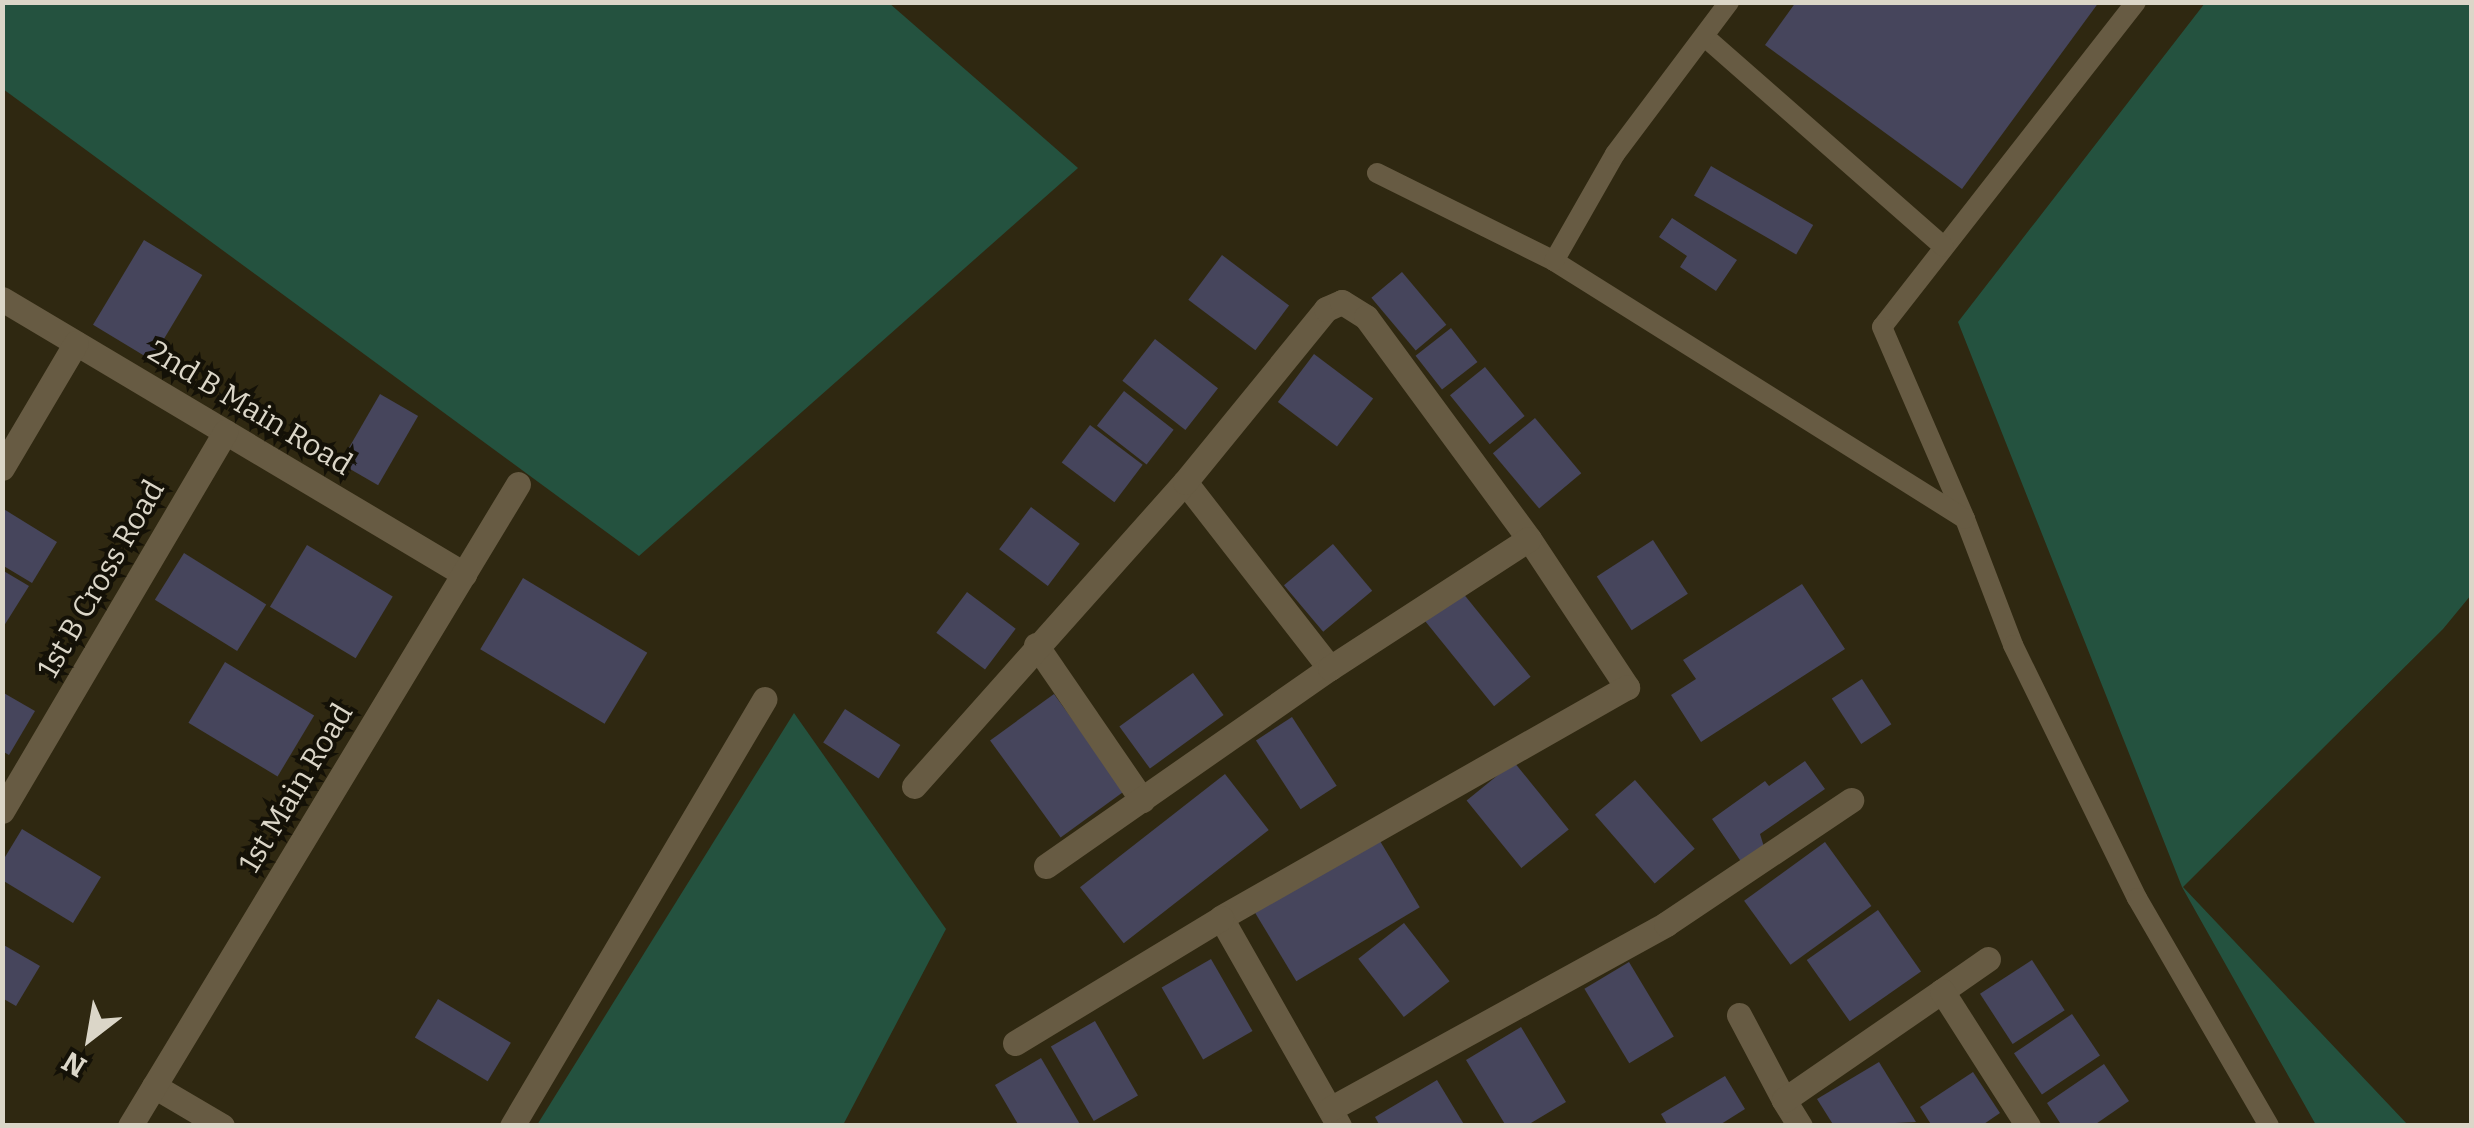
<!DOCTYPE html>
<html>
<head>
<meta charset="utf-8">
<style>
	body { margin:0 }
	#map { position:relative; width:2474px; height:1128px; overflow:hidden; background:#2f2811; font-family:Bitter,serif }
	div>[style] { position:absolute }
	.green>* { inset:0; background:#24523f }
	.building>* { inset:0; background:#46455c; transform-origin:0 0 }
	.lane>* { height:20px; margin:-10px; padding:0 10px; transform-origin:10px; border-radius:10px; background:#675b43 }
	.street>* { height:25px; margin:-12.5px; padding:0 12.5px; transform-origin:12.5px; border-radius:12.5px; background:#675b43 }
	span { translate:-50% -50%; white-space:nowrap; text-align:center; line-height:1.15; -webkit-text-stroke:8px #141107; paint-order:stroke }
	.street-label { font-size:30px; color:#dbd6c8 }
	.frame { position:absolute; inset:0; border:5px solid #dbd6c8; pointer-events:none }
	.north { position:absolute; left:40px; top:988px; width:100px; height:100px; -webkit-text-stroke:8px #141107; paint-order:stroke; rotate:211deg; font-size:28px; font-weight:700; line-height:40px; text-align:center; color:#dbd6c8 }
	.north::after { content:''; display:block; margin:auto; width:35px; height:45px; background:#dbd6c8; clip-path:polygon(50% 0,100% 100%,50% 72%,0 100%) }
</style>
</head>
<body>
<div id="map">
	<div class="green">
		<i style="clip-path:polygon(3px 2px,889px 3px,1078px 168px,639px 556px,3px 89px)"></i>
		<i style="clip-path:polygon(2205px 3px,2471px 3px,2471px 595px,2443px 629px,2183px 887px,2408px 1125px,2316px 1125px,2182px 887px,1958px 322px)"></i>
		<i style="clip-path:polygon(794px 713px,946px 929px,843px 1125px,537px 1125px)"></i>
	</div>
	<div class="building">
		<i style="clip-path:polygon(1796px 2px,2099px 2px,1962px 189px,1765px 45px)"></i>
		<i style="left:1711px;top:166px;width:118px;height:34px;rotate:30deg"></i>
		<i style="clip-path:polygon(1672px 218px,1737px 260px,1716px 291px,1680px 267px,1687px 256px,1659px 237px)"></i>
		<i style="left:144px;top:240px;width:68px;height:99px;rotate:31deg"></i>
		<i style="left:1222px;top:255px;width:84px;height:56px;rotate:37deg"></i>
		<i style="left:1402px;top:272px;width:69px;height:40px;rotate:50deg"></i>
		<i style="left:1451px;top:328px;width:43px;height:45px;rotate:52deg"></i>
		<i style="left:1155px;top:339px;width:80px;height:53px;rotate:38deg"></i>
		<i style="left:1314px;top:354px;width:74px;height:60px;rotate:37deg"></i>
		<i style="left:1485px;top:367px;width:63px;height:45px;rotate:51deg"></i>
		<i style="left:1124px;top:391px;width:63px;height:44px;rotate:38deg"></i>
		<i style="left:380px;top:394px;width:44px;height:80px;rotate:30deg"></i>
		<i style="left:1535px;top:418px;width:72px;height:55px;rotate:50deg"></i>
		<i style="left:1090px;top:425px;width:66px;height:47px;rotate:37deg"></i>
		<i style="left:1031px;top:507px;width:61px;height:53px;rotate:37deg"></i>
		<i style="clip-path:polygon(2px 508px,57px 542px,32px 583px,2px 565px)"></i>
		<i style="left:1653px;top:540px;width:64px;height:67px;rotate:57deg"></i>
		<i style="left:1333px;top:544px;width:61px;height:64px;rotate:50deg"></i>
		<i style="left:307px;top:545px;width:100px;height:72px;rotate:31deg"></i>
		<i style="left:184px;top:553px;width:97px;height:55px;rotate:32deg"></i>
		<i style="clip-path:polygon(2px 570px,29px 586px,2px 629px)"></i>
		<i style="left:523px;top:578px;width:145px;height:83px;rotate:31deg"></i>
		<i style="clip-path:polygon(1802px 584px,1845px 649px,1701px 742px,1671px 695px,1696px 679px,1683px 660px)"></i>
		<i style="left:967px;top:592px;width:61px;height:51px;rotate:37deg"></i>
		<i style="left:1462px;top:592px;width:109px;height:47px;rotate:51deg"></i>
		<i style="left:225px;top:662px;width:104px;height:71px;rotate:31deg"></i>
		<i style="left:1193px;top:673px;width:52px;height:91px;rotate:54deg"></i>
		<i style="left:1862px;top:679px;width:54px;height:36px;rotate:57deg"></i>
		<i style="clip-path:polygon(2px 692px,35px 711px,9px 755px,2px 751px)"></i>
		<i style="left:1054px;top:694px;width:120px;height:79px;rotate:54deg"></i>
		<i style="left:845px;top:709px;width:66px;height:40px;rotate:33deg"></i>
		<i style="left:1292px;top:717px;width:82px;height:43px;rotate:57deg"></i>
		<i style="clip-path:polygon(1805px 761px,1825px 789px,1760px 834px,1765px 850px,1742px 863px,1712px 819px,1765px 781px,1769px 786px)"></i>
		<i style="left:1514px;top:762px;width:87px;height:61px;rotate:51deg"></i>
		<i style="left:1225px;top:774px;width:71px;height:184px;rotate:52deg"></i>
		<i style="left:1635px;top:780px;width:91px;height:53px;rotate:49deg"></i>
		<i style="clip-path:polygon(22px 829px,101px 877px,73px 923px,2px 880px,2px 862px)"></i>
		<i style="left:1377px;top:836px;width:83px;height:144px;rotate:59deg"></i>
		<i style="left:1825px;top:842px;width:79px;height:100px;rotate:54deg"></i>
		<i style="left:1878px;top:910px;width:75px;height:87px;rotate:55deg"></i>
		<i style="left:1404px;top:923px;width:74px;height:58px;rotate:52deg"></i>
		<i style="clip-path:polygon(2px 944px,40px 966px,16px 1006px,2px 998px)"></i>
		<i style="left:1211px;top:959px;width:83px;height:57px;rotate:60deg"></i>
		<i style="left:2032px;top:960px;width:60px;height:62px;rotate:57deg"></i>
		<i style="left:1629px;top:962px;width:87px;height:52px;rotate:59deg"></i>
		<i style="left:438px;top:999px;width:85px;height:45px;rotate:31deg"></i>
		<i style="left:2072px;top:1014px;width:50px;height:70px;rotate:56deg"></i>
		<i style="left:1095px;top:1021px;width:86px;height:51px;rotate:60deg"></i>
		<i style="clip-path:polygon(1521px 1027px,1566px 1102px,1526px 1126px,1506px 1126px,1466px 1060px)"></i>
		<i style="clip-path:polygon(1041px 1058px,1081px 1126px,1019px 1126px,995px 1085px)"></i>
		<i style="clip-path:polygon(1879px 1062px,1916px 1122px,1834px 1126px,1817px 1099px)"></i>
		<i style="clip-path:polygon(2104px 1064px,2129px 1101px,2093px 1126px,2062px 1126px,2047px 1103px)"></i>
		<i style="clip-path:polygon(1973px 1072px,2000px 1113px,1981px 1126px,1932px 1126px,1920px 1107px)"></i>
		<i style="clip-path:polygon(1725px 1076px,1745px 1109px,1718px 1126px,1668px 1126px,1661px 1114px)"></i>
		<i style="clip-path:polygon(1437px 1080px,1465px 1126px,1380px 1126px,1375px 1117px)"></i>
	</div>
	<div class="lane">
		<i style="left:2136px;top:2px;width:412px;rotate:128deg"></i>
		<i style="left:1882px;top:327px;width:209px;rotate:66.6deg"></i>
		<i style="left:1965px;top:519px;width:135px;rotate:69.1deg"></i>
		<i style="left:2013px;top:645px;width:282px;rotate:63.9deg"></i>
		<i style="left:2137px;top:898px;width:263px;rotate:59.9deg"></i>
		<i style="left:1705px;top:37px;width:318px;rotate:41.3deg"></i>
		<i style="left:1377px;top:173px;width:198px;rotate:26.4deg"></i>
		<i style="left:1554px;top:261px;width:485px;rotate:32.1deg"></i>
		<i style="left:1554px;top:261px;width:123px;rotate:-60.3deg"></i>
		<i style="left:1615px;top:154px;width:190px;rotate:-53.1deg"></i>
	</div>
	<div class="street">
		<i style="left:2px;top:299px;width:538px;rotate:30.76deg"></i>
		<i style="left:2px;top:468px;width:145px;rotate:-59.4deg"></i>
		<i style="left:1185px;top:482px;width:236px;rotate:52.1deg"></i>
		<i style="left:1036px;top:645px;width:188px;rotate:55.6deg"></i>
		<i style="left:914px;top:786px;width:407px;rotate:-48.3deg"></i>
		<i style="left:1185px;top:482px;width:223px;rotate:-50.8deg"></i>
		<i style="left:1326px;top:309px;width:17px;rotate:-24deg"></i>
		<i style="left:1342px;top:302px;width:28px;rotate:32deg"></i>
		<i style="left:1366px;top:317px;width:275px;rotate:53.7deg"></i>
		<i style="left:1529px;top:539px;width:178px;rotate:56.5deg"></i>
		<i style="left:1627px;top:687px;width:467px;rotate:150.4deg"></i>
		<i style="left:1221px;top:918px;width:239px;rotate:60.4deg"></i>
		<i style="left:2px;top:811px;width:440px;rotate:-59.5deg"></i>
		<i style="left:1046px;top:866px;width:346px;rotate:-34.9deg"></i>
		<i style="left:1330px;top:668px;width:237px;rotate:-33deg"></i>
		<i style="left:1942px;top:991px;width:56px;rotate:-34.8deg"></i>
		<i style="left:1739px;top:1015px;width:96px;rotate:62.1deg"></i>
		<i style="left:1015px;top:1043px;width:241px;rotate:-31.2deg"></i>
		<i style="left:154px;top:1086px;width:79px;rotate:30.5deg"></i>
		<i style="left:1330px;top:1109px;width:384px;rotate:-28.8deg"></i>
		<i style="left:1666px;top:924px;width:223px;rotate:-33.8deg"></i>
		<i style="left:130px;top:1126px;width:750px;rotate:-58.85deg"></i>
		<i style="left:512px;top:1126px;width:496px;rotate:-59.4deg"></i>
		<i style="left:1800px;top:1126px;width:31px;rotate:-122deg"></i>
		<i style="left:1784px;top:1100px;width:192px;rotate:-34.6deg"></i>
		<i style="left:1942px;top:991px;width:160px;rotate:57.5deg"></i>
	</div>
	<div class="street-label">
		<span style="left:250px;top:408px;rotate:31deg">2nd B Main Road</span>
		<span style="left:101px;top:579px;rotate:-60deg">1st B Cross Road</span>
		<span style="left:296px;top:788px;rotate:-59deg">1st Main Road</span>
	</div>
	<div class="frame"></div>
	<div class="north">N</div>
</div>
</body>
</html>
